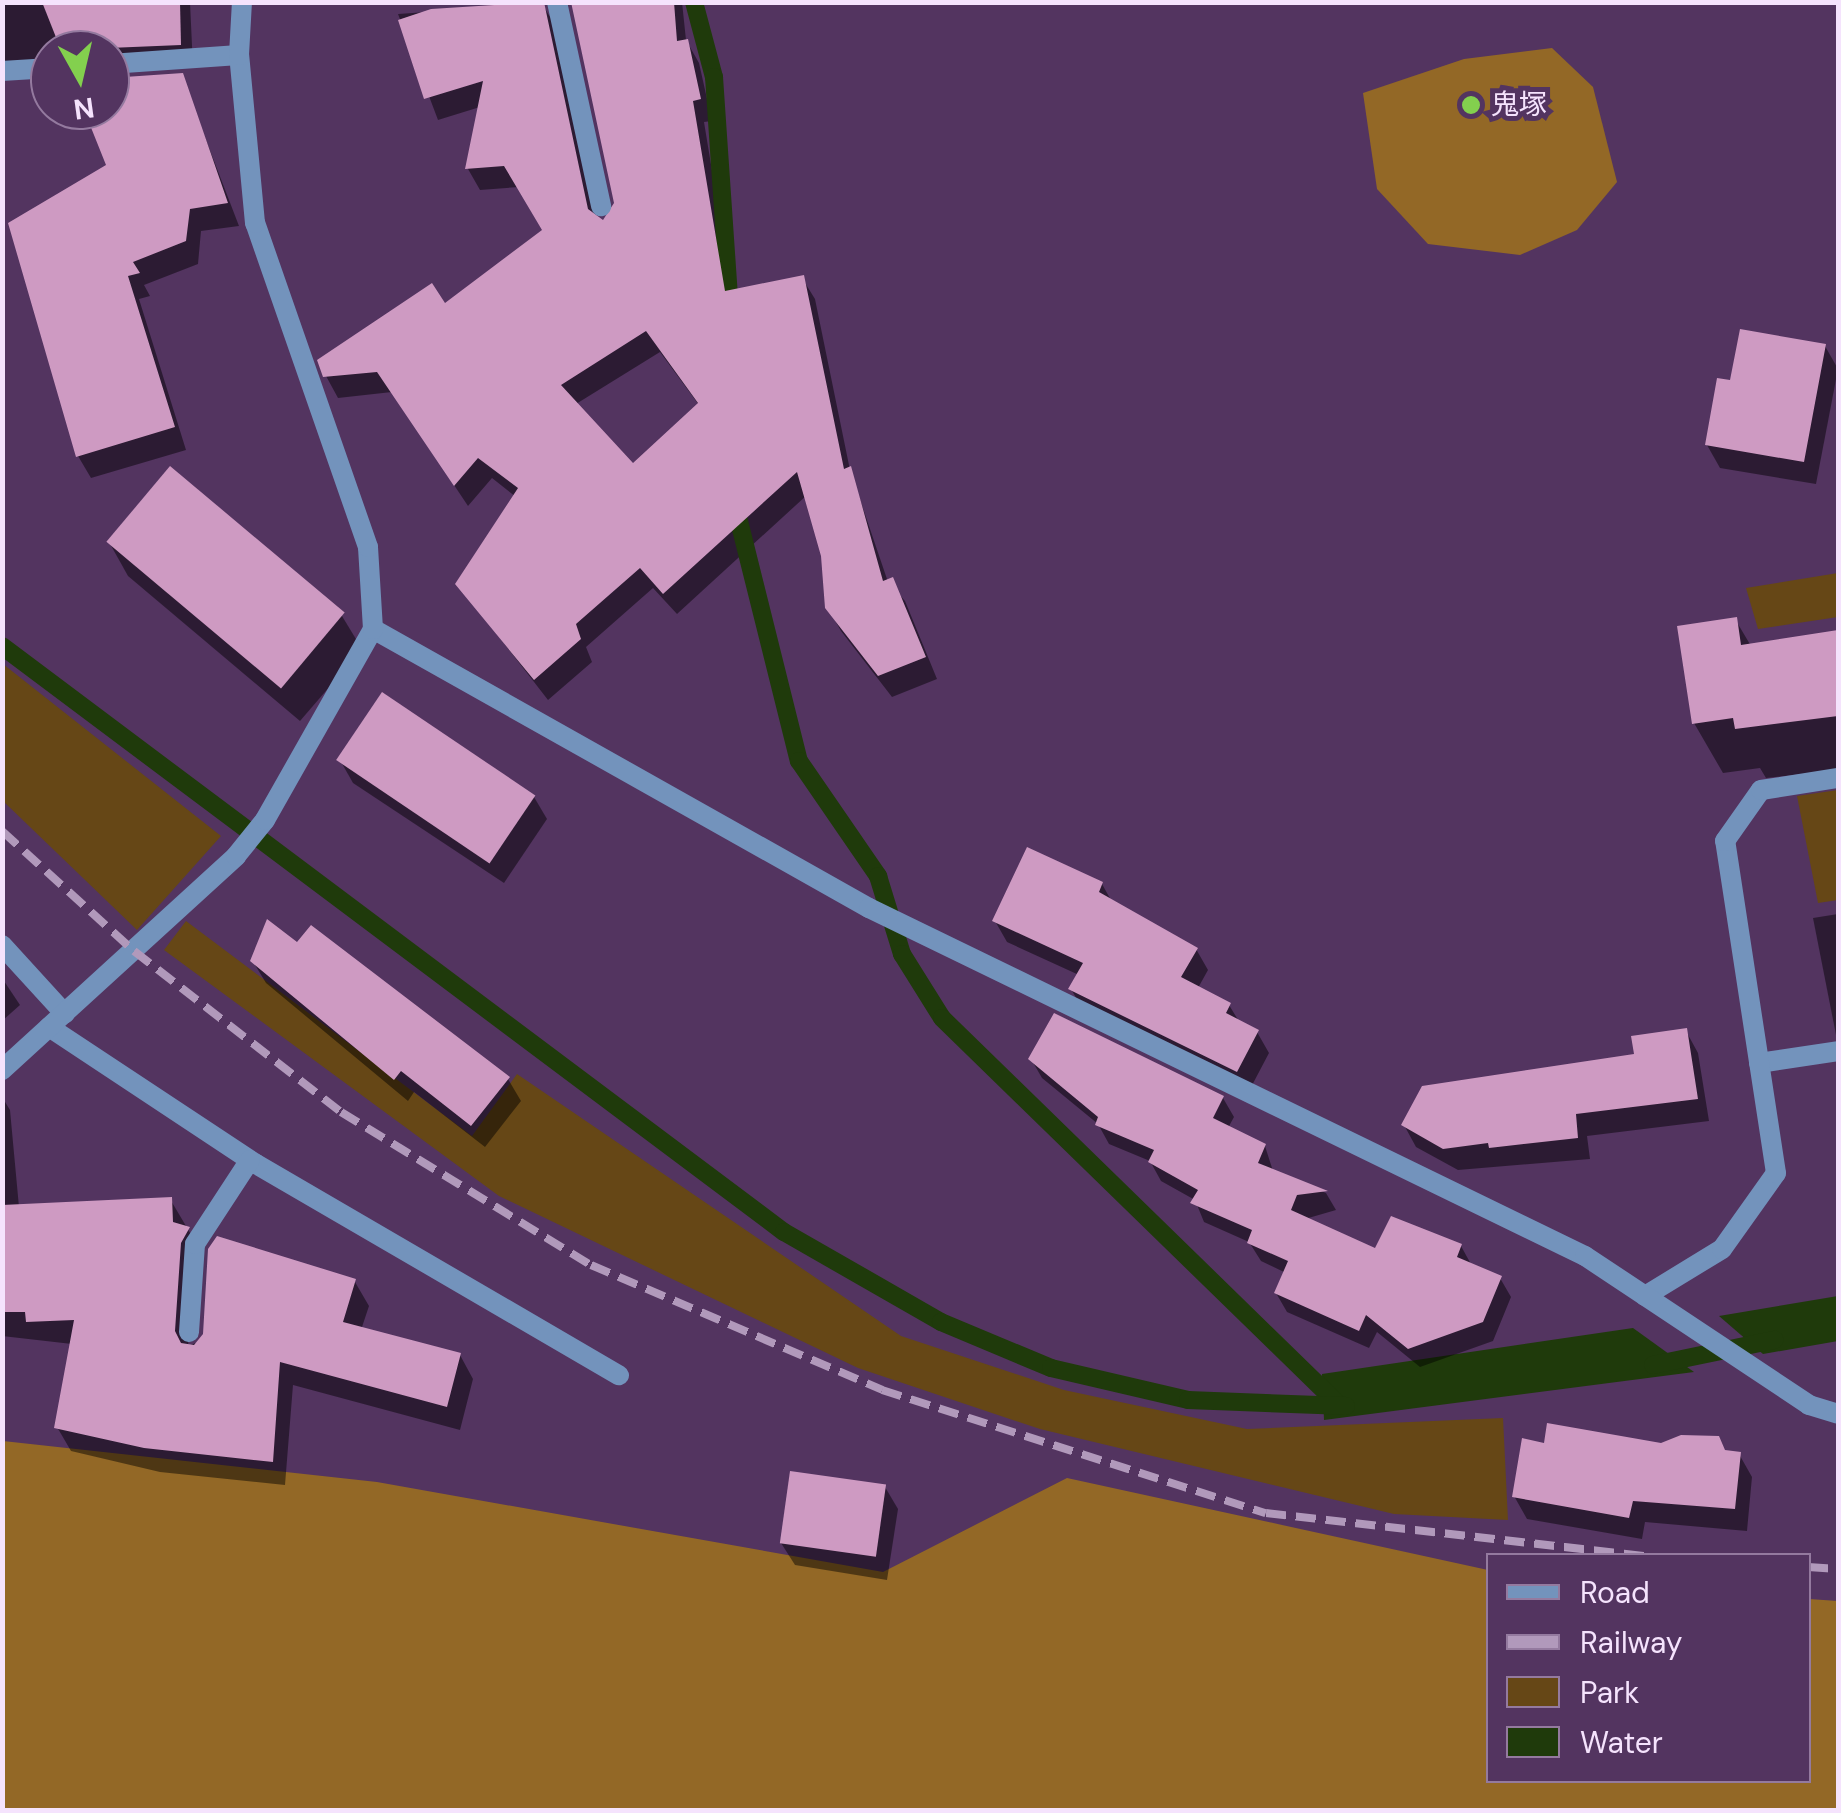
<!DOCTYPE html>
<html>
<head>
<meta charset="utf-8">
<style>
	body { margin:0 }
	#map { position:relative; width:1841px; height:1813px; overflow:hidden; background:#533460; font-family:"DM Sans","Noto Sans JP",sans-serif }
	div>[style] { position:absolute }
	.green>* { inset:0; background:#664716 }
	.forest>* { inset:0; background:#936826 }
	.water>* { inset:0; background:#1f3a0b }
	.shadow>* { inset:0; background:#0007 }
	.stream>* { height:18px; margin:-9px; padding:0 9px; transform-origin:9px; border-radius:9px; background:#1f3a0b }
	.building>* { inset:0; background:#ce9ac2; transform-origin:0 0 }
	.service>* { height:20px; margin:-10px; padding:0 10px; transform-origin:10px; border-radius:10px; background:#7393bc }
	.minor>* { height:20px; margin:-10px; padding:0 10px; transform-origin:10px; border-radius:10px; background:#7393bc }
	.rail>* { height:8px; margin-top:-4px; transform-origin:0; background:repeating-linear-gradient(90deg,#b199bb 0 20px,transparent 0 30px) }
	.dots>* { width:28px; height:28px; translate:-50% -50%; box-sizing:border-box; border:5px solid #533460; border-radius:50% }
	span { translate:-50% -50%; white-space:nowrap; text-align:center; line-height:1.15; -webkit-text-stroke:10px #533460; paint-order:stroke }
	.poi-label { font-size:28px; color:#f5e3fd }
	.left { translate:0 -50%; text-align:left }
	.frame { position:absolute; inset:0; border:5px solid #f5e3fd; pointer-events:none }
	.legend { position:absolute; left:1486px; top:1553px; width:325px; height:230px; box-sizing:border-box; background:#533460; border:2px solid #947a9f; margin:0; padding:12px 18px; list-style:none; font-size:30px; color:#f5e3fd }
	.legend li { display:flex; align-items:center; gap:20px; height:50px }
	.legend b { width:50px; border:2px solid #947a9f }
	.north { position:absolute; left:30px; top:30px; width:100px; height:100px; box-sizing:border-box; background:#533460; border:2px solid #947a9f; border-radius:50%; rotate:172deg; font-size:28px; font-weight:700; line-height:40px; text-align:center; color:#f5e3fd }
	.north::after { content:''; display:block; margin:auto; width:35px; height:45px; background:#83d04e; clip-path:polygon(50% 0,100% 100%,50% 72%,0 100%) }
</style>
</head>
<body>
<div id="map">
	<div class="green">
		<i style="clip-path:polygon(1838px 573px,1838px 617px,1758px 629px,1746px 588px)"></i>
		<i style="clip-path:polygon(3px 664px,221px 836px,137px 930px,3px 801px)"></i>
		<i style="clip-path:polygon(1838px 790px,1838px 900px,1818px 903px,1797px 796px)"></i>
		<i style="clip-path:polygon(186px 921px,472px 1136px,517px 1074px,901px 1336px,1064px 1390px,1247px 1429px,1503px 1418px,1508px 1520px,1394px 1514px,1040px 1429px,858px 1368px,499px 1196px,164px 950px)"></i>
	</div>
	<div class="forest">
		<i style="clip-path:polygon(1552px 48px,1593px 87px,1617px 182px,1577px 230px,1520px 255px,1428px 244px,1377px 189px,1363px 93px,1464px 59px)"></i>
		<i style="clip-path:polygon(3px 1441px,377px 1482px,883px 1572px,1067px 1478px,1488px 1570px,1488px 1780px,1808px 1780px,1809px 1599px,1838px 1601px,1838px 1810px,3px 1810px)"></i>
	</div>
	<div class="water">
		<i style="clip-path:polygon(1838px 1296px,1838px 1341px,1763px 1354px,1719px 1316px)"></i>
		<i style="clip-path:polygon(1633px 1328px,1694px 1372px,1324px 1420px,1322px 1374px)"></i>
	</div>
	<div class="shadow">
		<i style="clip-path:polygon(2px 2px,190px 2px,193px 67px,121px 72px,115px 80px,181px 75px,239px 226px,201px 231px,198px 264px,144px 285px,150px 296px,139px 299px,186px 450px,91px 478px,78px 456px,109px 166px,87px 110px,110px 110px,110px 50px,50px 50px,50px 68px,2px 70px)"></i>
		<i style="clip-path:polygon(evenodd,574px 2px,682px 2px,686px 40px,699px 63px,712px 121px,704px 122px,732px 292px,802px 278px,815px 299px,850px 470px,888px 582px,905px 601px,937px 679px,892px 697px,841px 631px,828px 608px,824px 556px,807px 495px,677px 614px,653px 588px,586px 647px,592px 662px,548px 700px,458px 584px,516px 497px,492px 478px,468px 506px,392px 392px,338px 398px,326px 376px,445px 307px,545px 231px,519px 187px,480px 190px,468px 169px,480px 107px,438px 120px,398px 14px,542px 4px,555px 25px,596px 222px,613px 217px,617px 203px,574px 2px,660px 352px,699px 405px,633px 466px,576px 404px,660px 352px)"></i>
		<i style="clip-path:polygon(1825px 346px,1838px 369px,1816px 484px,1720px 468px,1707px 445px,1732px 382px)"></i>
		<i style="clip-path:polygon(109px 542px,342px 616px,362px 649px,300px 721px,128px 576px)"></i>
		<i style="clip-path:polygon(1735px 619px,1751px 646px,1838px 633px,1838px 770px,1766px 778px,1760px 768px,1723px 773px,1694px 723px)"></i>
		<i style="clip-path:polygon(340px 760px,534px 797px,547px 819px,504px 883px,353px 783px)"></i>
		<i style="clip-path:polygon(1102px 884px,1112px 902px,1196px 949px,1208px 970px,1198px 988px,1229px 1005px,1240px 1023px,1257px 1032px,1269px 1053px,1249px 1091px,1083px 1010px,1071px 989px,1079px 975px,1007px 942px,995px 921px)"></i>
		<i style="clip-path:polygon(1838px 914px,1838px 1045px,1813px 918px)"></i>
		<i style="clip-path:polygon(312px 928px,508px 1079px,521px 1101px,485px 1147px,414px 1092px,408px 1101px,266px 983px,252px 960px,297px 946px)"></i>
		<i style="clip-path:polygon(2px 978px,20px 1005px,2px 1021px)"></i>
		<i style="clip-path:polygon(1686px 1031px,1698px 1053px,1709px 1121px,1587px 1136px,1590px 1159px,1458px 1170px,1416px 1147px,1404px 1125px,1636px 1056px)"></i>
		<i style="clip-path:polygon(1031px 1059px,1223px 1098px,1234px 1117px,1228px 1128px,1265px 1146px,1273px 1171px,1326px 1193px,1336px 1210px,1305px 1219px,1376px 1251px,1461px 1246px,1472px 1266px,1500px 1278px,1511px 1297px,1493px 1341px,1420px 1367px,1377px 1332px,1369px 1348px,1287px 1312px,1276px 1293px,1286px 1273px,1261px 1261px,1249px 1242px,1204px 1222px,1195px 1200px,1161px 1181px,1150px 1161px,1109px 1144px,1098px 1124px,1042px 1078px)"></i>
		<i style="clip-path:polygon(2px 1097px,10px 1110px,19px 1207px,170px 1199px,202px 1253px,194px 1268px,188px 1346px,355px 1282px,369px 1306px,361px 1330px,460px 1355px,473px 1379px,460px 1430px,293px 1385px,285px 1485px,160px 1472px,71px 1451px,57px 1427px,72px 1344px,2px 1336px)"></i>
		<i style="clip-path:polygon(1546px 1446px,1739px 1454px,1752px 1477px,1747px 1531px,1645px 1522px,1642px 1539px,1527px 1519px,1514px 1496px)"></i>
		<i style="clip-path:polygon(885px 1487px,898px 1509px,887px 1580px,795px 1565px,781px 1543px)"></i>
	</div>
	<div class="stream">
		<i style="left:694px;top:2px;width:78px;rotate:75.1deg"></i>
		<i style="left:714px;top:77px;width:238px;rotate:86.1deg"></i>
		<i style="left:734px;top:501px;width:268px;rotate:76deg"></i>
		<i style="left:799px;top:761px;width:140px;rotate:55.5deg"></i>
		<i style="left:878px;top:876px;width:82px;rotate:72.9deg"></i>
		<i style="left:902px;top:954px;width:75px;rotate:58deg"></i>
		<i style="left:942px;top:1018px;width:554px;rotate:44.27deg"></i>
		<i style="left:2px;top:646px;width:977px;rotate:36.85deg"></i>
		<i style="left:784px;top:1232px;width:181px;rotate:29.8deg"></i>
		<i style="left:941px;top:1322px;width:119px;rotate:22.7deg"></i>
		<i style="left:1051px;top:1368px;width:141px;rotate:13.1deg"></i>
		<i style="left:1188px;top:1400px;width:158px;rotate:2.2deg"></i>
		<i style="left:1653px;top:1365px;width:124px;rotate:-11.7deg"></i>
	</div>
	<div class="building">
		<i style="clip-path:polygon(42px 2px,180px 2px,181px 45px,61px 50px)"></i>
		<i style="clip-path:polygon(evenodd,544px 2px,588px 209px,603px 220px,614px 203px,571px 2px,674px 2px,677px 41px,688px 39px,701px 99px,693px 101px,725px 291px,804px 275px,844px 469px,851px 466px,883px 581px,893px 577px,926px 657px,878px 676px,825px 608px,821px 556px,797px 472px,663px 594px,640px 568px,576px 624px,581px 639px,534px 680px,455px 584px,518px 488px,478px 458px,454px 486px,377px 372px,323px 377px,317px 360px,432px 283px,445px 303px,542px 230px,504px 166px,465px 169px,483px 81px,424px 99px,398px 20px,431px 9px,544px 2px,646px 331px,698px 403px,633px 463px,561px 385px,646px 331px)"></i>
		<i style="clip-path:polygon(183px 73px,228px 203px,190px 209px,186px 241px,133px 262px,140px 273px,128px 276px,175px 427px,76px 457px,8px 223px,106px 165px,84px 110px,110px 110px,110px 78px)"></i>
		<i style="clip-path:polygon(1740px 329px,1826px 344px,1804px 462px,1705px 445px,1717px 378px,1730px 380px)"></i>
		<i style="left:170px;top:466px;width:228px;height:99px;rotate:40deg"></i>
		<i style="clip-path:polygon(1737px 617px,1741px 645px,1838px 630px,1838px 716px,1735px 729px,1733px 718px,1692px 724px,1677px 626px)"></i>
		<i style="left:382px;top:692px;width:185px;height:82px;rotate:34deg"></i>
		<i style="clip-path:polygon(1027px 847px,1103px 882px,1099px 892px,1198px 948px,1181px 977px,1231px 1003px,1226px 1013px,1259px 1030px,1237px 1072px,1068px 989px,1083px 963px,992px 921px)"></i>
		<i style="clip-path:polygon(267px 919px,297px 942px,311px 925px,510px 1077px,471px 1126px,401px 1071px,394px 1080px,250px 961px)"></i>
		<i style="clip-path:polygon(1054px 1013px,1224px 1096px,1213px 1118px,1266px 1144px,1258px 1163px,1328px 1191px,1297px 1195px,1291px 1210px,1375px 1248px,1391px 1216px,1462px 1244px,1457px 1257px,1502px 1276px,1483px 1322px,1408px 1349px,1366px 1315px,1359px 1331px,1274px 1293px,1288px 1261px,1247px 1243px,1252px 1230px,1190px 1203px,1198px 1190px,1148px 1162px,1154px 1150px,1095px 1125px,1098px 1117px,1028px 1059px)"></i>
		<i style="clip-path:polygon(1687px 1028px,1698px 1099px,1576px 1114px,1578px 1138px,1489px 1148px,1488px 1143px,1443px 1149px,1401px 1125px,1422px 1086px,1634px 1054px,1631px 1036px)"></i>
		<i style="clip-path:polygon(172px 1197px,173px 1222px,190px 1227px,181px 1243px,175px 1331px,181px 1343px,194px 1345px,203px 1334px,208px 1249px,217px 1236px,356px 1279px,343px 1322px,461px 1353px,447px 1407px,280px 1362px,273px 1462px,144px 1448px,54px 1428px,74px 1320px,26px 1322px,25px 1312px,2px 1312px,2px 1205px)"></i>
		<i style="clip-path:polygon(1547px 1423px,1661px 1443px,1681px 1435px,1719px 1436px,1725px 1450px,1741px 1452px,1735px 1509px,1633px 1501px,1629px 1518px,1512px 1497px,1522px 1438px,1544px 1443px)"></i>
		<i style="left:790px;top:1471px;width:97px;height:73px;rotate:8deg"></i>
	</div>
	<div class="service">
		<i style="left:1759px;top:1063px;width:80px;rotate:-8.6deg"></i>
		<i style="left:1645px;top:1296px;width:90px;rotate:-31.4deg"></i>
		<i style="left:1722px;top:1249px;width:93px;rotate:-54.6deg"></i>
		<i style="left:1776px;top:1173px;width:336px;rotate:-98.7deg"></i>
		<i style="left:1725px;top:841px;width:62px;rotate:-54.8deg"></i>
		<i style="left:1761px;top:790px;width:78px;rotate:-8.9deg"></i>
	</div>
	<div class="minor">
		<i style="left:557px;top:2px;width:209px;rotate:77.8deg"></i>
		<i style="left:110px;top:64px;width:129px;rotate:-4deg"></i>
		<i style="left:2px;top:71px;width:48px;rotate:-3.6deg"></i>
		<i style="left:373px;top:629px;width:569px;rotate:29.36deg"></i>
		<i style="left:869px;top:908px;width:796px;rotate:25.92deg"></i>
		<i style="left:1585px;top:1256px;width:269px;rotate:33.6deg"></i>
		<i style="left:1809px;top:1405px;width:30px;rotate:17deg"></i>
		<i style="left:2px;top:945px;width:93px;rotate:47.6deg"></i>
		<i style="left:49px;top:1027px;width:248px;rotate:33.5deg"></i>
		<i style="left:256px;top:1164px;width:420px;rotate:30.2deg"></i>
		<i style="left:2px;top:1070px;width:317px;rotate:-42.4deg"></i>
		<i style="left:236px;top:856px;width:46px;rotate:-51.1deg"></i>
		<i style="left:265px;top:820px;width:219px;rotate:-60.5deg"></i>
		<i style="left:373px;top:629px;width:82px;rotate:-93.5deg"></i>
		<i style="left:368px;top:547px;width:343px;rotate:-109.2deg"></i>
		<i style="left:255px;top:223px;width:169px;rotate:-95.4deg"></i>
		<i style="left:239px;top:55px;width:53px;rotate:-86.8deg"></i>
		<i style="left:189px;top:1332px;width:88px;rotate:-86.1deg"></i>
		<i style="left:195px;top:1244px;width:100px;rotate:-56.8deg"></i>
	</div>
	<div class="rail">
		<i style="left:2px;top:831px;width:178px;rotate:42.3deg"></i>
		<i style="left:134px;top:951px;width:262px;rotate:37.9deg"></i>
		<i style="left:341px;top:1112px;width:293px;rotate:31.5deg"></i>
		<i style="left:591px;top:1265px;width:317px;rotate:23.2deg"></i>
		<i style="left:882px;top:1390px;width:403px;rotate:17.8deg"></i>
		<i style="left:1266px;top:1513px;width:382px;rotate:6.5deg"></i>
		<i style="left:1808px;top:1567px;width:30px;rotate:4deg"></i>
	</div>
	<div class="dots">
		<i style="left:1471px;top:105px;background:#83d04e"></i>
	</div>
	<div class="poi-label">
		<span class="left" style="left:1491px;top:105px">鬼塚</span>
	</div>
	<div class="frame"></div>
	<ul class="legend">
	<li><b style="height:12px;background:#7393bc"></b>Road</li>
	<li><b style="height:12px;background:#b199bb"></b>Railway</li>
	<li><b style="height:28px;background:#664716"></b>Park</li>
	<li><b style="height:28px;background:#1f3a0b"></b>Water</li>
	</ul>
	<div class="north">N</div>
</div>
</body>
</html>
